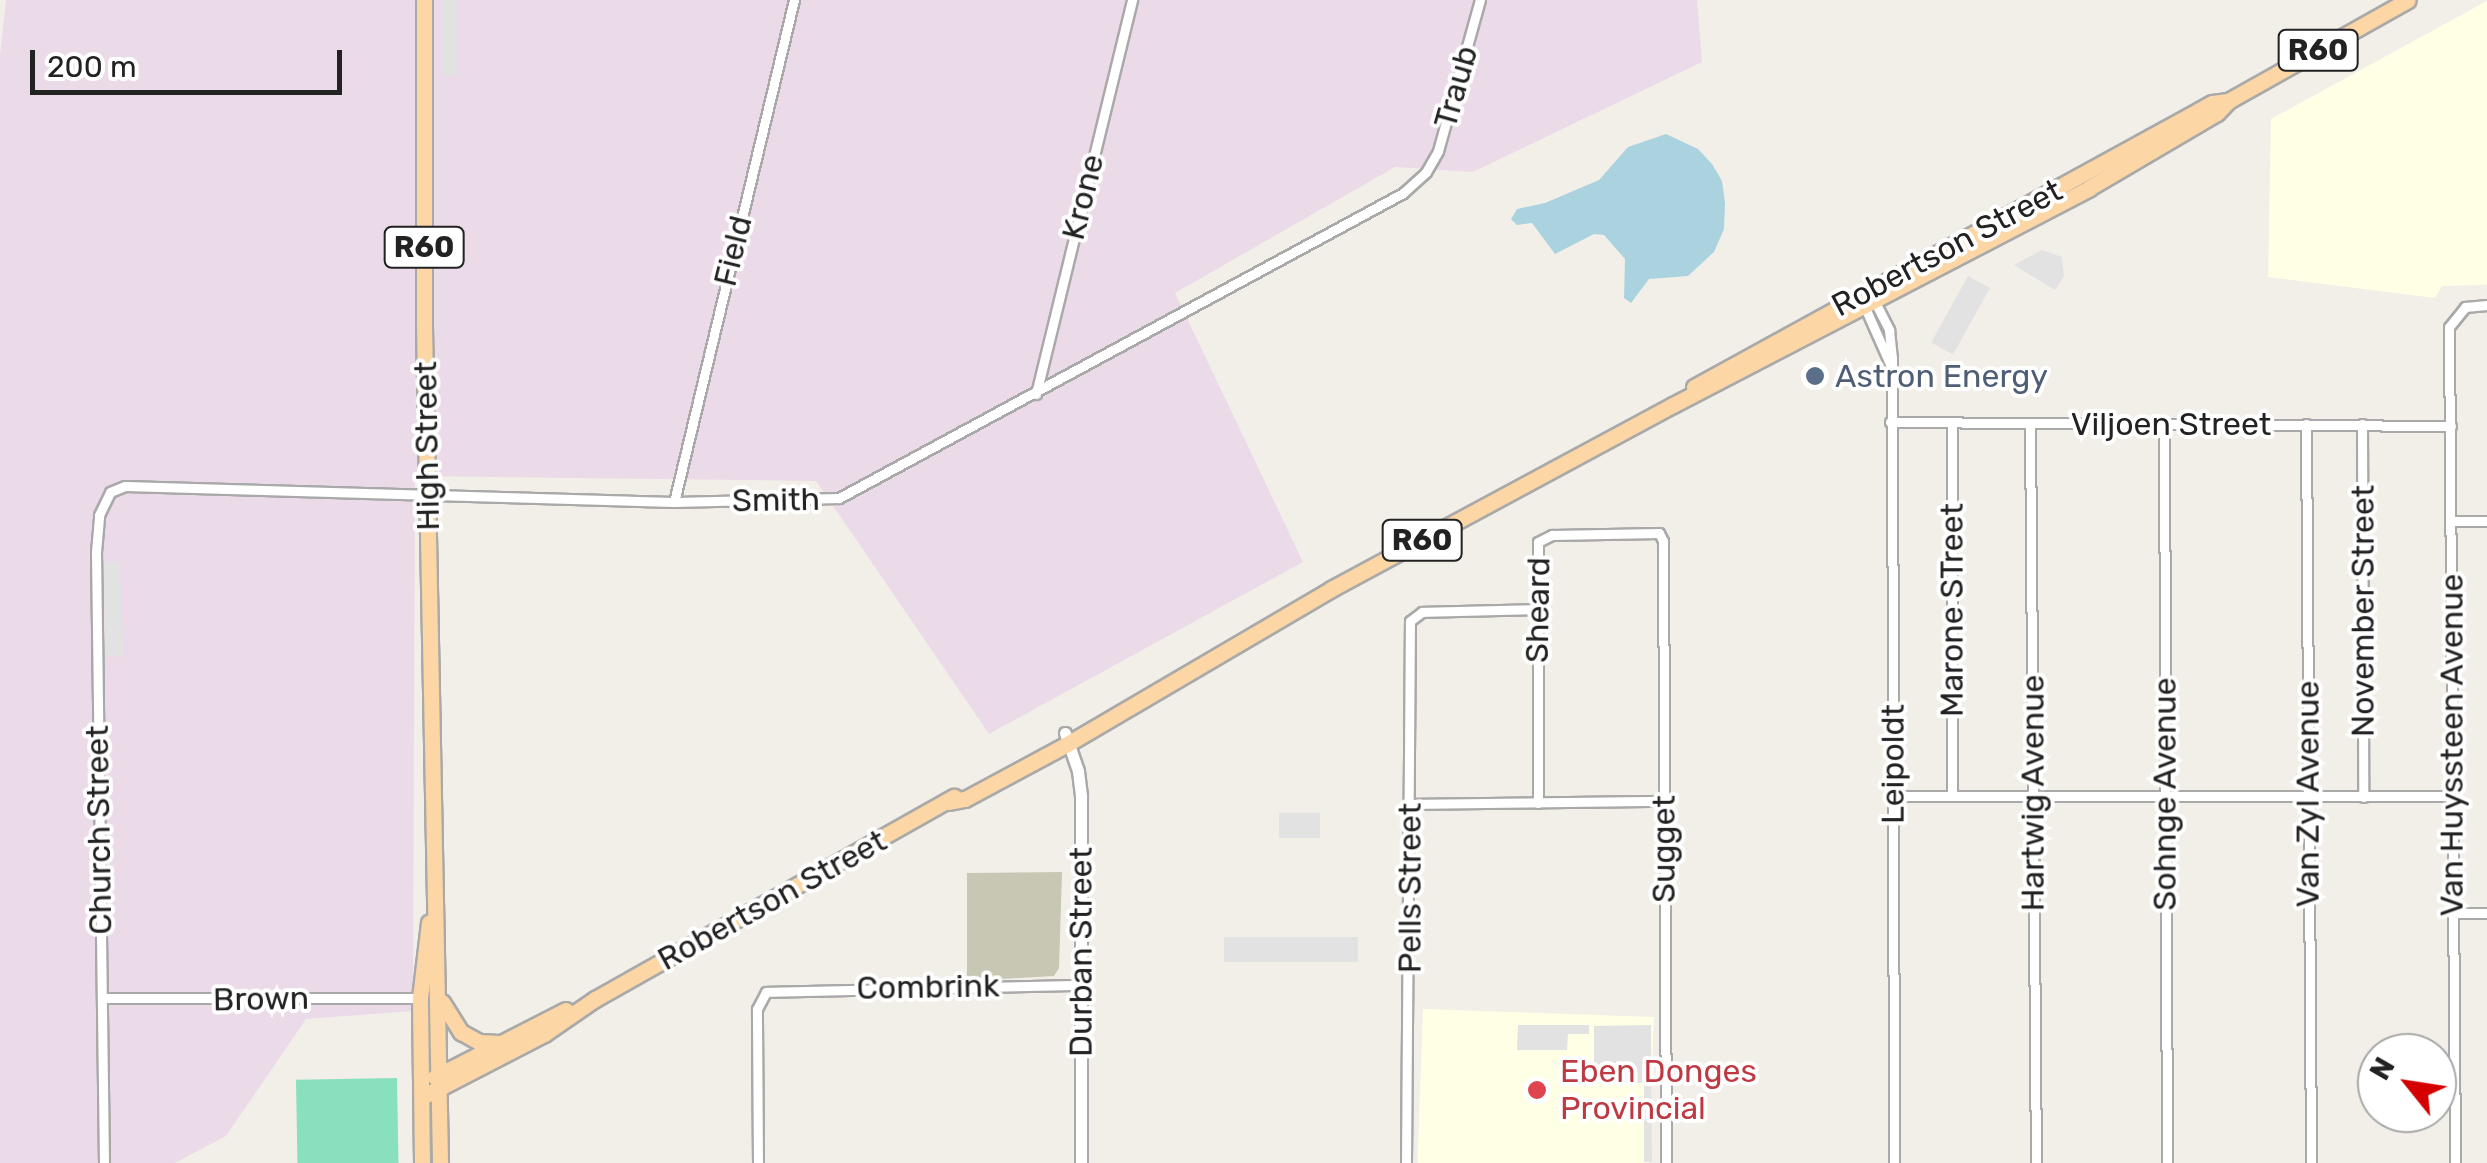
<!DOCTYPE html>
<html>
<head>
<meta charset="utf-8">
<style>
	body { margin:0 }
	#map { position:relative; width:2487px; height:1163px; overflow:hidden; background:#f2efe9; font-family:Rubik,sans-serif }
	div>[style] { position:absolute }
	.industrial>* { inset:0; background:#ebdbe8 }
	.education>* { inset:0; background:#ffffe5; transform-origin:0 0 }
	.construction>* { inset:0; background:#c7c7b4 }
	.pitch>* { inset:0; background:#88e0be; transform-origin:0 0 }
	.parking>* { inset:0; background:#e2e2e2; transform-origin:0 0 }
	.water>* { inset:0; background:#aad3df }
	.roads { filter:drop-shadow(2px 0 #a9a9a9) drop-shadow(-2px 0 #a9a9a9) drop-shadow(0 2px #a9a9a9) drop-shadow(0 -2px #a9a9a9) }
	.minor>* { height:9px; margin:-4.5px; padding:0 4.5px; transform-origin:4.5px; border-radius:4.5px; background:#fff }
	.tertiary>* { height:11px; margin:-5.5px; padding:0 5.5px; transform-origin:5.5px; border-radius:5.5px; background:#fff }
	.primary>* { height:15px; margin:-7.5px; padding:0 7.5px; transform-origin:7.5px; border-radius:7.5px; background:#fcd6a4 }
	.dots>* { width:28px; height:28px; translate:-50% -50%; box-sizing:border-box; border:5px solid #fff; border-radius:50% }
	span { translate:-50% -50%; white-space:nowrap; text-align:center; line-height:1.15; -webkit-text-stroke:8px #fff; paint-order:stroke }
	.shield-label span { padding:2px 8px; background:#fff; border:2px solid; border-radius:8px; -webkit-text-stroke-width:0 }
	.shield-label { font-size:30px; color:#222; font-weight:700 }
	.street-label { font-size:32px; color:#222 }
	.service-label { font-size:32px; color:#4e5e75 }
	.left { translate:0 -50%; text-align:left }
	.health-label { font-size:32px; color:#be3a42 }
	.north { position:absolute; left:2357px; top:1033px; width:100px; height:100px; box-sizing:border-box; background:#fff; border:2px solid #a7a7a7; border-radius:50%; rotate:300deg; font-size:28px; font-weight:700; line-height:40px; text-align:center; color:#222 }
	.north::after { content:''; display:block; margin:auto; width:35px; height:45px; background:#d40000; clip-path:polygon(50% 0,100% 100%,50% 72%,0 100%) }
	.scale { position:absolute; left:30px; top:50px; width:312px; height:45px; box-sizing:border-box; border:5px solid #222; border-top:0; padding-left:12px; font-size:30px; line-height:35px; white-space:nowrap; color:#222; -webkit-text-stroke:8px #fff; paint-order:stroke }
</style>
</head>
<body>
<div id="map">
	<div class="industrial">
		<i style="clip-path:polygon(6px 0,1697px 0,1702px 62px,1473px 172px,1395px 167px,1175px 293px,1303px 562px,989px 734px,816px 481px,415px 476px,413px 1011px,306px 1019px,226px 1136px,175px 1163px,0 1163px,0 55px)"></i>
	</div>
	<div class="education">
		<i style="clip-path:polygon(2487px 1px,2487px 285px,2442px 286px,2435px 298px,2268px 277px,2271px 119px)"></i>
		<i style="left:1423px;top:1009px;width:231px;height:154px;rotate:2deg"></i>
	</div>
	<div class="construction">
		<i style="clip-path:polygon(1062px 872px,1059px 968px,1054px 976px,967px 981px,967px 873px)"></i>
	</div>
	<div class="pitch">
		<i style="left:397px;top:1078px;width:85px;height:101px;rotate:89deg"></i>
	</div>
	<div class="parking">
		<i style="left:441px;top:0;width:16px;height:75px"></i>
		<i style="clip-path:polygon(2042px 250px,2062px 257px,2064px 276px,2055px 290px,2014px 265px)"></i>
		<i style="left:1968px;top:276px;width:25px;height:76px;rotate:29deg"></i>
		<i style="left:120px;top:563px;width:93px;height:17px;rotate:88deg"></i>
		<i style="left:1279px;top:813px;width:41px;height:25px"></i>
		<i style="left:1224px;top:937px;width:134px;height:25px"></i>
		<i style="clip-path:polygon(1518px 1025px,1589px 1025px,1589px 1034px,1568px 1034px,1567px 1050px,1517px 1050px)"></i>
		<i style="clip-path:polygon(1651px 1025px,1652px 1162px,1644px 1162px,1644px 1083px,1594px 1083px,1594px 1026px)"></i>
	</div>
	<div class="water">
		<i style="clip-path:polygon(1666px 134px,1698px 149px,1712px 164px,1722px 181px,1725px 203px,1724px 229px,1714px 252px,1688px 276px,1649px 279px,1631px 303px,1624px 298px,1625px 259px,1604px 235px,1594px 234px,1555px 254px,1532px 223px,1517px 225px,1511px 219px,1517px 209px,1545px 203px,1599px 180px,1628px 147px)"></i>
	</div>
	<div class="roads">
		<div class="minor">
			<i style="left:1874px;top:300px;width:34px;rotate:63deg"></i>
			<i style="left:1889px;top:330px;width:28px;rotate:84deg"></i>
			<i style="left:1892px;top:358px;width:805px;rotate:89.86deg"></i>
			<i style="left:1863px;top:303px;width:67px;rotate:66.1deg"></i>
			<i style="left:1036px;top:394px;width:406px;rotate:-76.3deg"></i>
			<i style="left:1890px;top:422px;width:561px;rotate:0.41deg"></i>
			<i style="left:2030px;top:423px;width:740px;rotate:89.54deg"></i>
			<i style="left:2164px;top:424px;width:739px;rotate:89.77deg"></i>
			<i style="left:2306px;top:424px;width:739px;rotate:89.61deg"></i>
			<i style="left:2362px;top:424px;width:373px;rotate:89.8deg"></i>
			<i style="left:674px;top:502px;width:516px;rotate:-76.56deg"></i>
			<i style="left:2450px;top:521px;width:37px"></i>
			<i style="left:1893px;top:796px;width:558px"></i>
			<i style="left:1952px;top:796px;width:371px;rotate:-90deg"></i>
			<i style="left:1538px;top:803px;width:261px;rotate:-90deg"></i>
			<i style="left:1538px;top:542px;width:16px;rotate:-27deg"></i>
			<i style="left:1552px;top:535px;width:107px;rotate:-1.1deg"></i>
			<i style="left:1659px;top:533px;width:9px;rotate:63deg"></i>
			<i style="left:1663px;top:541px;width:622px;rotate:89.72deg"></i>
			<i style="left:1410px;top:804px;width:254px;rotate:-0.7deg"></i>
			<i style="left:2453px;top:913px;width:34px"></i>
			<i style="left:103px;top:998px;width:317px"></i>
			<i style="left:104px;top:1163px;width:611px;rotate:-90.75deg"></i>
			<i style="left:96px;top:552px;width:37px;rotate:-85deg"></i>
			<i style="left:99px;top:515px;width:25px;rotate:-64deg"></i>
			<i style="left:110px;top:492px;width:16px;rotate:-22deg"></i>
			<i style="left:125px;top:486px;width:549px;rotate:1.67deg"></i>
			<i style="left:674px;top:502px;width:165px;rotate:-1.4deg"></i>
			<i style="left:839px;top:498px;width:641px;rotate:-28.4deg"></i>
			<i style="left:1403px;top:193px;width:31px;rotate:-42deg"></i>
			<i style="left:1426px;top:172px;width:24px;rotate:-60deg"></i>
			<i style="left:1438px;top:151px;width:157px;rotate:-74.5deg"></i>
			<i style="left:758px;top:1163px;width:154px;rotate:-90.4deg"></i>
			<i style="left:757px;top:1009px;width:19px;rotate:-62deg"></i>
			<i style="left:766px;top:992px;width:314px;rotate:-1.3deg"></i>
			<i style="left:1406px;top:1163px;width:542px;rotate:-89.58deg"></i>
			<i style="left:1410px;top:621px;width:15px;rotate:-37deg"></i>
			<i style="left:1422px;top:612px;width:114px;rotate:-1.5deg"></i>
			<i style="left:2455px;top:1163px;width:836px;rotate:-90.41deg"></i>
			<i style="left:2449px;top:327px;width:26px;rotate:-51deg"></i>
			<i style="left:2465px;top:307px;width:22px;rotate:-5deg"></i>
		</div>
		<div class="tertiary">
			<i style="left:1065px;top:733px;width:40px;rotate:71.1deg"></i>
			<i style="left:1078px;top:771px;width:26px;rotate:83deg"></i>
			<i style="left:1081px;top:797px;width:366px;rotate:90deg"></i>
		</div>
		<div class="primary">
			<i style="left:424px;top:0;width:327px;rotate:90deg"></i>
			<i style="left:424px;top:327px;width:836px;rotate:88.9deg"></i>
			<i style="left:1694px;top:387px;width:591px;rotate:-28.73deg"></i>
			<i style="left:2212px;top:103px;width:16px;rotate:-7deg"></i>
			<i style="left:949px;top:802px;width:16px;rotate:-11deg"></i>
			<i style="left:965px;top:799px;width:118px;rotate:-28.3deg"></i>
			<i style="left:1069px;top:743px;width:304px;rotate:-30.4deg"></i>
			<i style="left:1331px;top:589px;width:388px;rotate:-28.3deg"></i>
			<i style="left:1673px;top:405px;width:469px;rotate:-27.5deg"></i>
			<i style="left:2089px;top:188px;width:148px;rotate:-30.4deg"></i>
			<i style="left:2217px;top:113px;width:16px;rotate:-47deg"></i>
			<i style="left:2228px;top:101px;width:206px;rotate:-29.3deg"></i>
			<i style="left:442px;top:1002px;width:36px;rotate:58deg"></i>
			<i style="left:461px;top:1032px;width:21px;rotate:29deg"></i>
			<i style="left:479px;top:1042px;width:20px;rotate:3deg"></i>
			<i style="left:435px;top:1077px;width:147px;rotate:-27.1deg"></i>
			<i style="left:422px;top:1097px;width:137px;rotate:-27.3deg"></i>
			<i style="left:544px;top:1034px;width:62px;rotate:-34.5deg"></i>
			<i style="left:595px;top:999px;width:412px;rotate:-29.4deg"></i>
			<i style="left:422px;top:1163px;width:165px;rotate:-90.7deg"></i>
			<i style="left:420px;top:998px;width:76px;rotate:-83.2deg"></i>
		</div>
	</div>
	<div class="dots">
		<i style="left:1815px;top:376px;background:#5c6f8a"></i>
		<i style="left:1537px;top:1090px;background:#e0444e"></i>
	</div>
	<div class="shield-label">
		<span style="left:2318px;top:50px">R60</span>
		<span style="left:424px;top:247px">R60</span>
		<span style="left:1422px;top:540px">R60</span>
	</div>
	<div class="street-label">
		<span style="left:1456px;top:87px;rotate:-74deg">Traub</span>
		<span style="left:1083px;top:197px;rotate:-76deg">Krone</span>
		<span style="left:1947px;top:248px;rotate:-28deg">Robertson Street</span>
		<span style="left:733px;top:251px;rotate:-76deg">Field</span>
		<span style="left:2171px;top:424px">Viljoen Street</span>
		<span style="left:427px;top:446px;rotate:-91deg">High Street</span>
		<span style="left:776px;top:500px;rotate:-1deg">Smith</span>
		<span style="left:1538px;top:610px;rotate:-89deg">Sheard</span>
		<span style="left:1952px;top:610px;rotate:-90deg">Marone STreet</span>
		<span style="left:2363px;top:611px;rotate:-90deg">November Street</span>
		<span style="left:2452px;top:745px;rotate:-90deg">Van Huyssteen Avenue</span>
		<span style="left:1893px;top:764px;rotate:-90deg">Leipoldt</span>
		<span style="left:2033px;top:793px;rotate:-90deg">Hartwig Avenue</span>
		<span style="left:2165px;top:794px;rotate:-90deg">Sohnge Avenue</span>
		<span style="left:2308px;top:794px;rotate:-90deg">Van Zyl Avenue</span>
		<span style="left:99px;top:830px;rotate:-91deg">Church Street</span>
		<span style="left:1664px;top:849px;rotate:-90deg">Sugget</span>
		<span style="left:1410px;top:888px;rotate:-90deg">Pells Street</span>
		<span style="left:772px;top:900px;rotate:-29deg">Robertson Street</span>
		<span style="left:1081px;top:952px;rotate:-90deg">Durban Street</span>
		<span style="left:928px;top:987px;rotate:-1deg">Combrink</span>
		<span style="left:261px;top:999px;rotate:-1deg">Brown</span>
	</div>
	<div class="service-label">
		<span class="left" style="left:1835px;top:376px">Astron Energy</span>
	</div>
	<div class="health-label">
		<span class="left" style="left:1560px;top:1090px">Eben Donges<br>Provincial</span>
	</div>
	<div class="north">N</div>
	<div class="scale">200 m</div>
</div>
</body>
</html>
